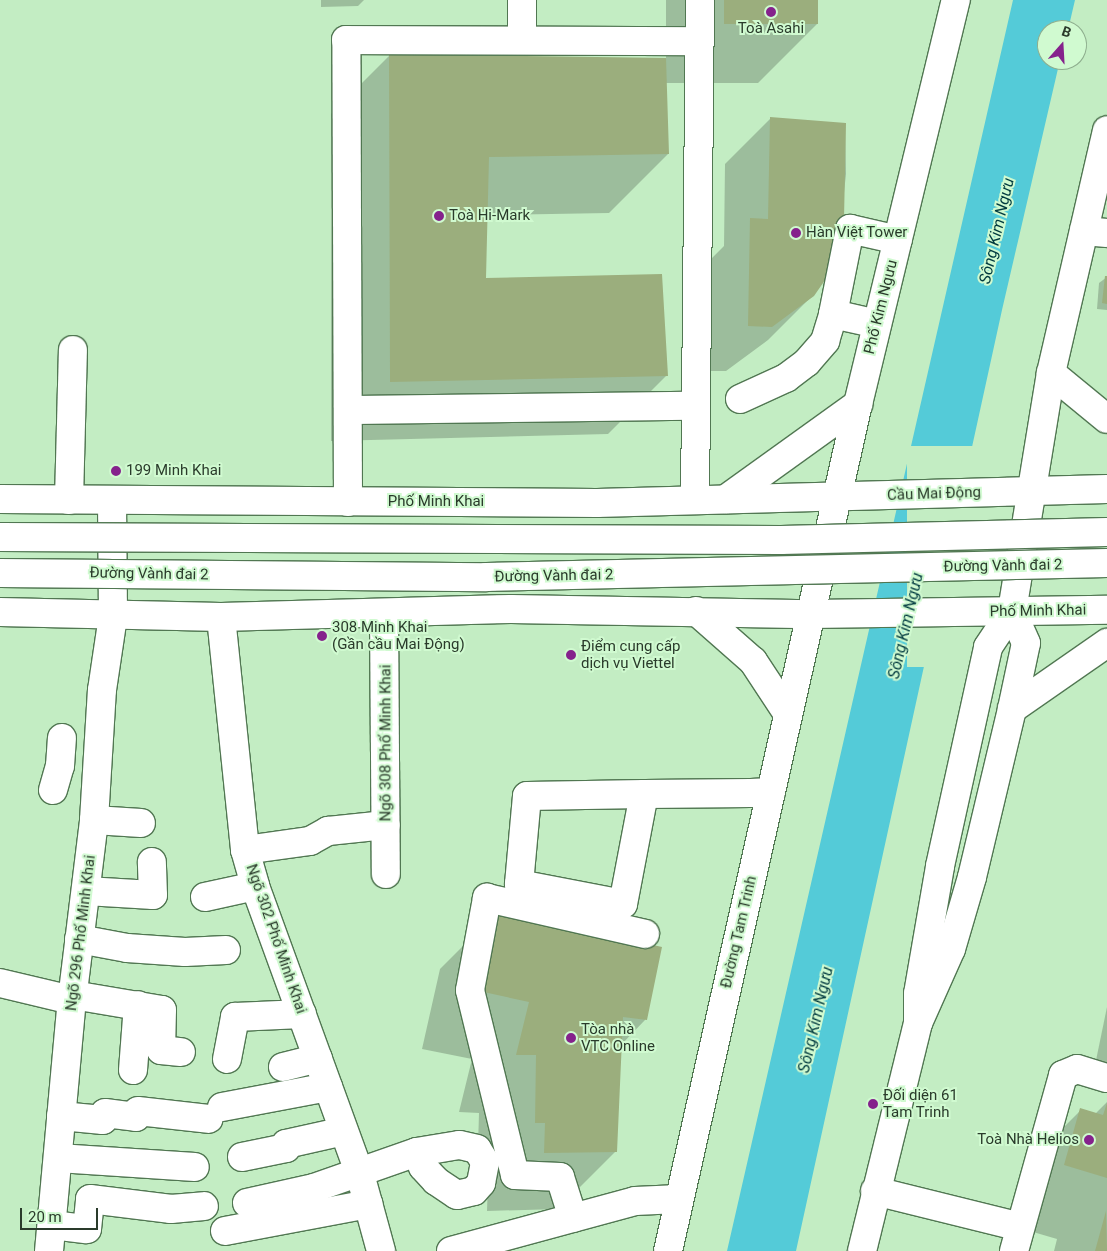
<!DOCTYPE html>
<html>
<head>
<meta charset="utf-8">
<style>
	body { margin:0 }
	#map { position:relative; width:1107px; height:1251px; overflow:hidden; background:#c3edc3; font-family:Roboto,sans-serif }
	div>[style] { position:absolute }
	.water>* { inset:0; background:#54cbd8 }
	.pier>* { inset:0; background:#c3edc3; transform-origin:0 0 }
	.shadow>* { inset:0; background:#0003 }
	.building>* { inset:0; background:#9bae7d; transform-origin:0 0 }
	.roads { filter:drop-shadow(1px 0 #517752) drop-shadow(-1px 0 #517752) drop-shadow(0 1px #517752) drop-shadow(0 -1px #517752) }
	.minor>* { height:28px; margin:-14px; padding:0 14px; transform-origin:14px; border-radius:14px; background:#fff }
	.major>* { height:28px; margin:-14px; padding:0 14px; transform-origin:14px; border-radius:14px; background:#fff }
	.bridges { filter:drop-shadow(1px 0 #517752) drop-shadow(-1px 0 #517752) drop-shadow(0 1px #517752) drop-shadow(0 -1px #517752) }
	.highway-bridge>* { height:28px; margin:-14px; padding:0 14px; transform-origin:14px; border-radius:14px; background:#fff }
	.dots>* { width:14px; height:14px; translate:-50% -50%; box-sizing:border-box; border:2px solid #d0fad0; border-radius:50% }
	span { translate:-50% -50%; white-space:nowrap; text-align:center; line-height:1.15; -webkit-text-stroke:4px #d0fad0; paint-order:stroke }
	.poi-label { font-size:15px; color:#2a3b2b }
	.left { translate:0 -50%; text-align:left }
	.right { translate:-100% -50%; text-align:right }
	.street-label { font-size:15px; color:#2a3b2b }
	.water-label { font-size:16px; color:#003a3f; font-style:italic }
	.north { position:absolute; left:1037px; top:20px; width:50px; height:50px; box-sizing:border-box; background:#d0fad0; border:1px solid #8eae8e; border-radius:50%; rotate:19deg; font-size:14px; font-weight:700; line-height:20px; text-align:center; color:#2a3b2b }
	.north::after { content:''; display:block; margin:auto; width:18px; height:22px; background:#85228c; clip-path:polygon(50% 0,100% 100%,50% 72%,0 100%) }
	.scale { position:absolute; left:20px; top:1208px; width:78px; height:22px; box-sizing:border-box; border:2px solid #2a3b2b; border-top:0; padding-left:6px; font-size:15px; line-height:18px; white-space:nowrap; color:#2a3b2b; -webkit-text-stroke:4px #d0fad0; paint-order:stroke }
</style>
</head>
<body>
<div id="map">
	<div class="water">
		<i style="clip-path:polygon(1013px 0,1075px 0,1068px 30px,1047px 30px,1047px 60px,1060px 60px,1002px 310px,796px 1251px,727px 1251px)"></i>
	</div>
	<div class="pier">
		<i style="left:907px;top:446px;width:68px;height:221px"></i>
	</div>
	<div class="shadow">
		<i style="clip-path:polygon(321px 0,364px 0,358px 6px,321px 7px)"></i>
		<i style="clip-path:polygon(666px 0,817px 0,817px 24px,758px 83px,665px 83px,668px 154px,609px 213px,486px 215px,485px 280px,667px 375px,608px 434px,331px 441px,331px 114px,390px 55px,666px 59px)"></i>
		<i style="clip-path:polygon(770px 119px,845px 125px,846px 174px,838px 248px,813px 295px,768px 340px,726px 371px,703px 371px,706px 264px,724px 246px,725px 164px)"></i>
		<i style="clip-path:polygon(1107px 277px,1107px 310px,1097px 309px,1099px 283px)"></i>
		<i style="clip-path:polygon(498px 911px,661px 948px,645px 1020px,621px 1045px,616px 1151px,558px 1209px,487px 1211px,488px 1180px,477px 1180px,479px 1113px,459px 1112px,472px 1059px,422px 1049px,440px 969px)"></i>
		<i style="clip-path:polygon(1107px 1007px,1107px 1073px,1094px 1070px)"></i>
		<i style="clip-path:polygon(1107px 1102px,1107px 1251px,1054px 1251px,1057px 1239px,1006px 1224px,1022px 1169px,1081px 1110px,1095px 1114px)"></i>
	</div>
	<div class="building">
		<i style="left:724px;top:0;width:94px;height:24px"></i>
		<i style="clip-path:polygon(389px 54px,666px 58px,669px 154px,489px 157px,486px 278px,662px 274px,668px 376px,390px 382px)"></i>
		<i style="clip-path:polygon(770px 117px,846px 123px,844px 219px,832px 270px,814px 296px,772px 327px,748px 326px,750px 218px,768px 219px)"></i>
		<i style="clip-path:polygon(1105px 276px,1107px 276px,1107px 304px,1102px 303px)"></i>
		<i style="clip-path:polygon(498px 910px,662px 947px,647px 1020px,623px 1017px,617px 1152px,544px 1153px,545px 1123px,535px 1123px,536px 1055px,516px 1055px,529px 1002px,479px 991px)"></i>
		<i style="clip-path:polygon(1107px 1103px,1107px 1178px,1064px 1165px,1080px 1108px,1103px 1115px)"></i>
		<i style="clip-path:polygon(1106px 1211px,1107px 1251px,1095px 1251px)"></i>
	</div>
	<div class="roads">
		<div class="minor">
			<i style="left:522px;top:0;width:40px;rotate:90deg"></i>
			<i style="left:1084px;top:231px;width:23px;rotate:5deg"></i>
			<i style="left:833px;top:314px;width:87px;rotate:-78.7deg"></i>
			<i style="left:850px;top:229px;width:49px;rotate:12.9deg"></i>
			<i style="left:740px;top:399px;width:51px;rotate:-24.5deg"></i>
			<i style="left:786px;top:378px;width:26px;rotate:-37deg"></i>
			<i style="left:807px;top:362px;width:28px;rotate:-49deg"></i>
			<i style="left:825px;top:341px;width:28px;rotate:-73deg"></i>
			<i style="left:833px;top:314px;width:45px;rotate:12.8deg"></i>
			<i style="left:348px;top:410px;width:348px;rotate:-0.7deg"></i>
			<i style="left:69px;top:500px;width:150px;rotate:-88.5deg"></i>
			<i style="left:695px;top:500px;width:500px;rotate:-89.43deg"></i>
			<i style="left:348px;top:502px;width:462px;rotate:-90.2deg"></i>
			<i style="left:346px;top:40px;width:354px;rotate:0.2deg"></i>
			<i style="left:384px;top:613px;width:261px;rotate:89.6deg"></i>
			<i style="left:221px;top:617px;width:234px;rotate:84.1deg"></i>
			<i style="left:245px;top:850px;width:37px;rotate:74deg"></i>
			<i style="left:255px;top:886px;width:307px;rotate:70deg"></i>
			<i style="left:360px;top:1174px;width:80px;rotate:74.7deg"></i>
			<i style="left:53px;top:790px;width:25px;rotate:-74deg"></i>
			<i style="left:60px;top:766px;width:28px;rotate:-86deg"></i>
			<i style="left:644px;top:794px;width:112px;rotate:100.8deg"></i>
			<i style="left:623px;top:904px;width:106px;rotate:-169.1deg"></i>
			<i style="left:519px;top:884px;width:88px;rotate:-84.8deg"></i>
			<i style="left:527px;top:796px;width:117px;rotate:-1deg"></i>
			<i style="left:644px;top:794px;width:107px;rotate:-0.5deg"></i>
			<i style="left:751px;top:793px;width:20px;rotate:-3deg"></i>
			<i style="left:94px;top:820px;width:47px;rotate:3.7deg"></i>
			<i style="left:245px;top:850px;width:66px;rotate:-7.9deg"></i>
			<i style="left:310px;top:841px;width:21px;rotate:-29deg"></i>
			<i style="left:328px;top:831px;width:58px;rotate:-5.9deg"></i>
			<i style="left:86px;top:891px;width:67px;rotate:3.4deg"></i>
			<i style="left:153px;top:895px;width:33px;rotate:-92deg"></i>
			<i style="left:205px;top:897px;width:51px;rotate:-12.4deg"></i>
			<i style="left:79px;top:939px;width:49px;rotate:10.6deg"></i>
			<i style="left:127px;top:948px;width:58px;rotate:3.9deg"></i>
			<i style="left:185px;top:952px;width:41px;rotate:-2.8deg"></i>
			<i style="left:0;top:983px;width:74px;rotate:13.3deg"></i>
			<i style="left:73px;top:995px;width:90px;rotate:9.6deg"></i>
			<i style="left:162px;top:1010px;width:40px;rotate:91.4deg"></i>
			<i style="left:161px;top:1050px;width:20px;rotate:6deg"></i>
			<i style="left:227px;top:1059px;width:43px;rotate:-79.2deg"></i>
			<i style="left:235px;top:1017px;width:67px;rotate:-2.6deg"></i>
			<i style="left:283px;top:1067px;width:36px;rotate:-14deg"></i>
			<i style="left:133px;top:1070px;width:65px;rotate:-85.6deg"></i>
			<i style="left:222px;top:1107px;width:108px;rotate:-10.7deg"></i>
			<i style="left:61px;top:1116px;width:42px;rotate:5.4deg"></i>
			<i style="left:103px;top:1120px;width:7px;rotate:-74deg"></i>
			<i style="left:105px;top:1113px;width:31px;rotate:7deg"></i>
			<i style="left:136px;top:1117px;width:6px;rotate:-72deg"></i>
			<i style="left:138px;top:1111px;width:71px;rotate:6.4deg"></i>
			<i style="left:242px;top:1157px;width:45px;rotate:-11.6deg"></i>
			<i style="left:286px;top:1148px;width:4px;rotate:-90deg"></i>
			<i style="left:286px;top:1144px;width:59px;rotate:-12.6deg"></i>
			<i style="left:58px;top:1158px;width:137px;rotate:3.8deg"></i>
			<i style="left:875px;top:1191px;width:149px;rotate:13.9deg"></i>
			<i style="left:247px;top:1203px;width:69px;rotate:-12.6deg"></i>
			<i style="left:314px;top:1188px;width:109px;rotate:-19.3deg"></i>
			<i style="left:417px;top:1152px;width:16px;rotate:68deg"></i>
			<i style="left:423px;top:1167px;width:19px;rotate:47deg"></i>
			<i style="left:436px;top:1181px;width:25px;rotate:34deg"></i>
			<i style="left:457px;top:1195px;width:17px;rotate:-13deg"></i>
			<i style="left:474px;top:1191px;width:11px;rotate:-49deg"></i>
			<i style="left:481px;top:1183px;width:21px;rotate:-79deg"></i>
			<i style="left:485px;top:1162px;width:15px;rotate:-122deg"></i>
			<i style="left:477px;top:1149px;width:18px;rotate:-167deg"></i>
			<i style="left:459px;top:1145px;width:43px;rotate:170.5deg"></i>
			<i style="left:573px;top:1218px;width:43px;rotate:-107.6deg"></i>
			<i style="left:560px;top:1177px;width:45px;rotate:-177.5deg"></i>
			<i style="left:515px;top:1175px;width:190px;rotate:-103.7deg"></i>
			<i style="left:470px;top:990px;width:94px;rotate:-79.5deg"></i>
			<i style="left:487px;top:898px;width:162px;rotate:12.8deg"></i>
			<i style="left:52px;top:1225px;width:35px;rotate:7deg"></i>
			<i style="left:87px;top:1229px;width:30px;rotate:-84deg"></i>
			<i style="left:90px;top:1199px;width:82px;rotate:7deg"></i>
			<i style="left:171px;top:1209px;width:33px;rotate:-5deg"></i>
			<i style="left:225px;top:1231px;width:146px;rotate:-10.7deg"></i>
			<i style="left:49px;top:1251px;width:252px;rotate:-84.8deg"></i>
			<i style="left:72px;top:1000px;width:181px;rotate:-83deg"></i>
			<i style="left:94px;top:820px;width:130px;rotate:-86.5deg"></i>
			<i style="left:102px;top:690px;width:75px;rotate:-81.5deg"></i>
			<i style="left:451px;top:1251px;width:191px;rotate:-15.2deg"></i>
			<i style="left:635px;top:1201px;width:44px;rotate:-2.6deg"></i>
			<i style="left:1014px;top:1251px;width:183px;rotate:-74.4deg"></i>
			<i style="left:1063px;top:1075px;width:15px;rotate:-23deg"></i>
			<i style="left:1077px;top:1069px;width:31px;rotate:17deg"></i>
		</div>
		<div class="major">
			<i style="left:1051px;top:373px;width:72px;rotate:39.4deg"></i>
			<i style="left:0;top:499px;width:597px;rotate:0.38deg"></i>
			<i style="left:597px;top:503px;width:510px;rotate:-1.57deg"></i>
			<i style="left:726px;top:499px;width:163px;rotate:-35.7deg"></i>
			<i style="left:112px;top:501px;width:115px;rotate:89.5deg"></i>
			<i style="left:696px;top:611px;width:76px;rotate:41.3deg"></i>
			<i style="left:753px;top:661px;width:64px;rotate:56.6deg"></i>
			<i style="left:0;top:612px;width:221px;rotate:1.3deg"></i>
			<i style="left:221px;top:617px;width:290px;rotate:-1.6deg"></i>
			<i style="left:511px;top:609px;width:300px;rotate:1deg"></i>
			<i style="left:811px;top:614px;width:296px;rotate:-0.8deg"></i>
			<i style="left:1012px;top:709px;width:116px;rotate:-34.8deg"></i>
			<i style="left:918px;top:1023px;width:29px;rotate:-90deg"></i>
			<i style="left:918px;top:994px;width:130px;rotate:-80.2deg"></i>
			<i style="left:940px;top:866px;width:224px;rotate:-77.6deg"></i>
			<i style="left:988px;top:647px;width:43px;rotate:-56.3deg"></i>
			<i style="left:1012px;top:611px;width:241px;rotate:-80.7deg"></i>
			<i style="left:1051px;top:373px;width:249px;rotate:-77deg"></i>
			<i style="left:668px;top:1251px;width:868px;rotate:-77.36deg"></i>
			<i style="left:858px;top:404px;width:416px;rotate:-76.4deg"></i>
			<i style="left:862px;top:1251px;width:235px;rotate:-76.2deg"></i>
			<i style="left:918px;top:1023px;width:81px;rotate:-66deg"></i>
			<i style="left:951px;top:949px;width:75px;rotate:-73.7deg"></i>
			<i style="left:972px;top:877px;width:173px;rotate:-76.6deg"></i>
			<i style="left:1012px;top:709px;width:67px;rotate:-78deg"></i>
			<i style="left:1026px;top:643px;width:35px;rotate:-114deg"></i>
		</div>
	</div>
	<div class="bridges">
		<div class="highway-bridge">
			<i style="left:0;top:537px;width:781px;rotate:0.22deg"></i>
			<i style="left:781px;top:540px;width:326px;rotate:-1.4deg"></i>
			<i style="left:0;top:573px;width:486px;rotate:0.5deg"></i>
			<i style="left:486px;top:577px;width:621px;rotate:-1.29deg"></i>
		</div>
	</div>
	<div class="dots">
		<i style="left:771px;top:12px;background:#85228c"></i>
		<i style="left:439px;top:216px;background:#85228c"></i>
		<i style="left:796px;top:233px;background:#85228c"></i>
		<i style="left:116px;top:471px;background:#85228c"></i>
		<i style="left:322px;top:636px;background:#85228c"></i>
		<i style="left:571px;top:655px;background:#85228c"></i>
		<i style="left:571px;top:1038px;background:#85228c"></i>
		<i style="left:873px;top:1104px;background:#85228c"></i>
		<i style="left:1089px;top:1140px;background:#85228c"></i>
	</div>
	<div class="poi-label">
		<span style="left:771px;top:29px">Toà Asahi</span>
		<span class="left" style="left:449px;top:216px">Toà Hi-Mark</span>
		<span class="left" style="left:806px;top:233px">Hàn Việt Tower</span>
		<span class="left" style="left:126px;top:471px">199 Minh Khai</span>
		<span class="left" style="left:332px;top:636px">308 Minh Khai<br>(Gần cầu Mai Động)</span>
		<span class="left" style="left:581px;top:655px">Điểm cung cấp<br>dịch vụ Viettel</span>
		<span class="left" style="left:581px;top:1038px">Tòa nhà<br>VTC Online</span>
		<span class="left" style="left:883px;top:1104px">Đối diện 61<br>Tam Trinh</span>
		<span class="right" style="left:1079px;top:1140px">Toà Nhà Helios</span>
	</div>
	<div class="street-label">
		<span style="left:881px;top:307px;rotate:-76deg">Phố Kim Ngưu</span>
		<span style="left:934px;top:494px;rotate:-2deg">Cầu Mai Động</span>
		<span style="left:436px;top:502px">Phố Minh Khai</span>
		<span style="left:1003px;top:566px;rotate:-1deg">Đường Vành đai 2</span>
		<span style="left:149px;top:574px;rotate:1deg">Đường Vành đai 2</span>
		<span style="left:554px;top:576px;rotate:-1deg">Đường Vành đai 2</span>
		<span style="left:1038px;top:611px;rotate:-1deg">Phố Minh Khai</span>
		<span style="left:386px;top:743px;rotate:-90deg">Ngõ 308 Phố Minh Khai</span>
		<span style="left:739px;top:932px;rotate:-77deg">Đường Tam Trinh</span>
		<span style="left:81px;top:933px;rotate:-83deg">Ngõ 296 Phố Minh Khai</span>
		<span style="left:276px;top:939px;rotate:71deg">Ngõ 302 Phố Minh Khai</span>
	</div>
	<div class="water-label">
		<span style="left:997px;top:231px;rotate:-77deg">Sông Kim Ngưu</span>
		<span style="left:906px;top:626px;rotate:-77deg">Sông Kim Ngưu</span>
		<span style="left:816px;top:1020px;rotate:-77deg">Sông Kim Ngưu</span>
	</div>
	<div class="north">B</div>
	<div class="scale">20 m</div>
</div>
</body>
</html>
